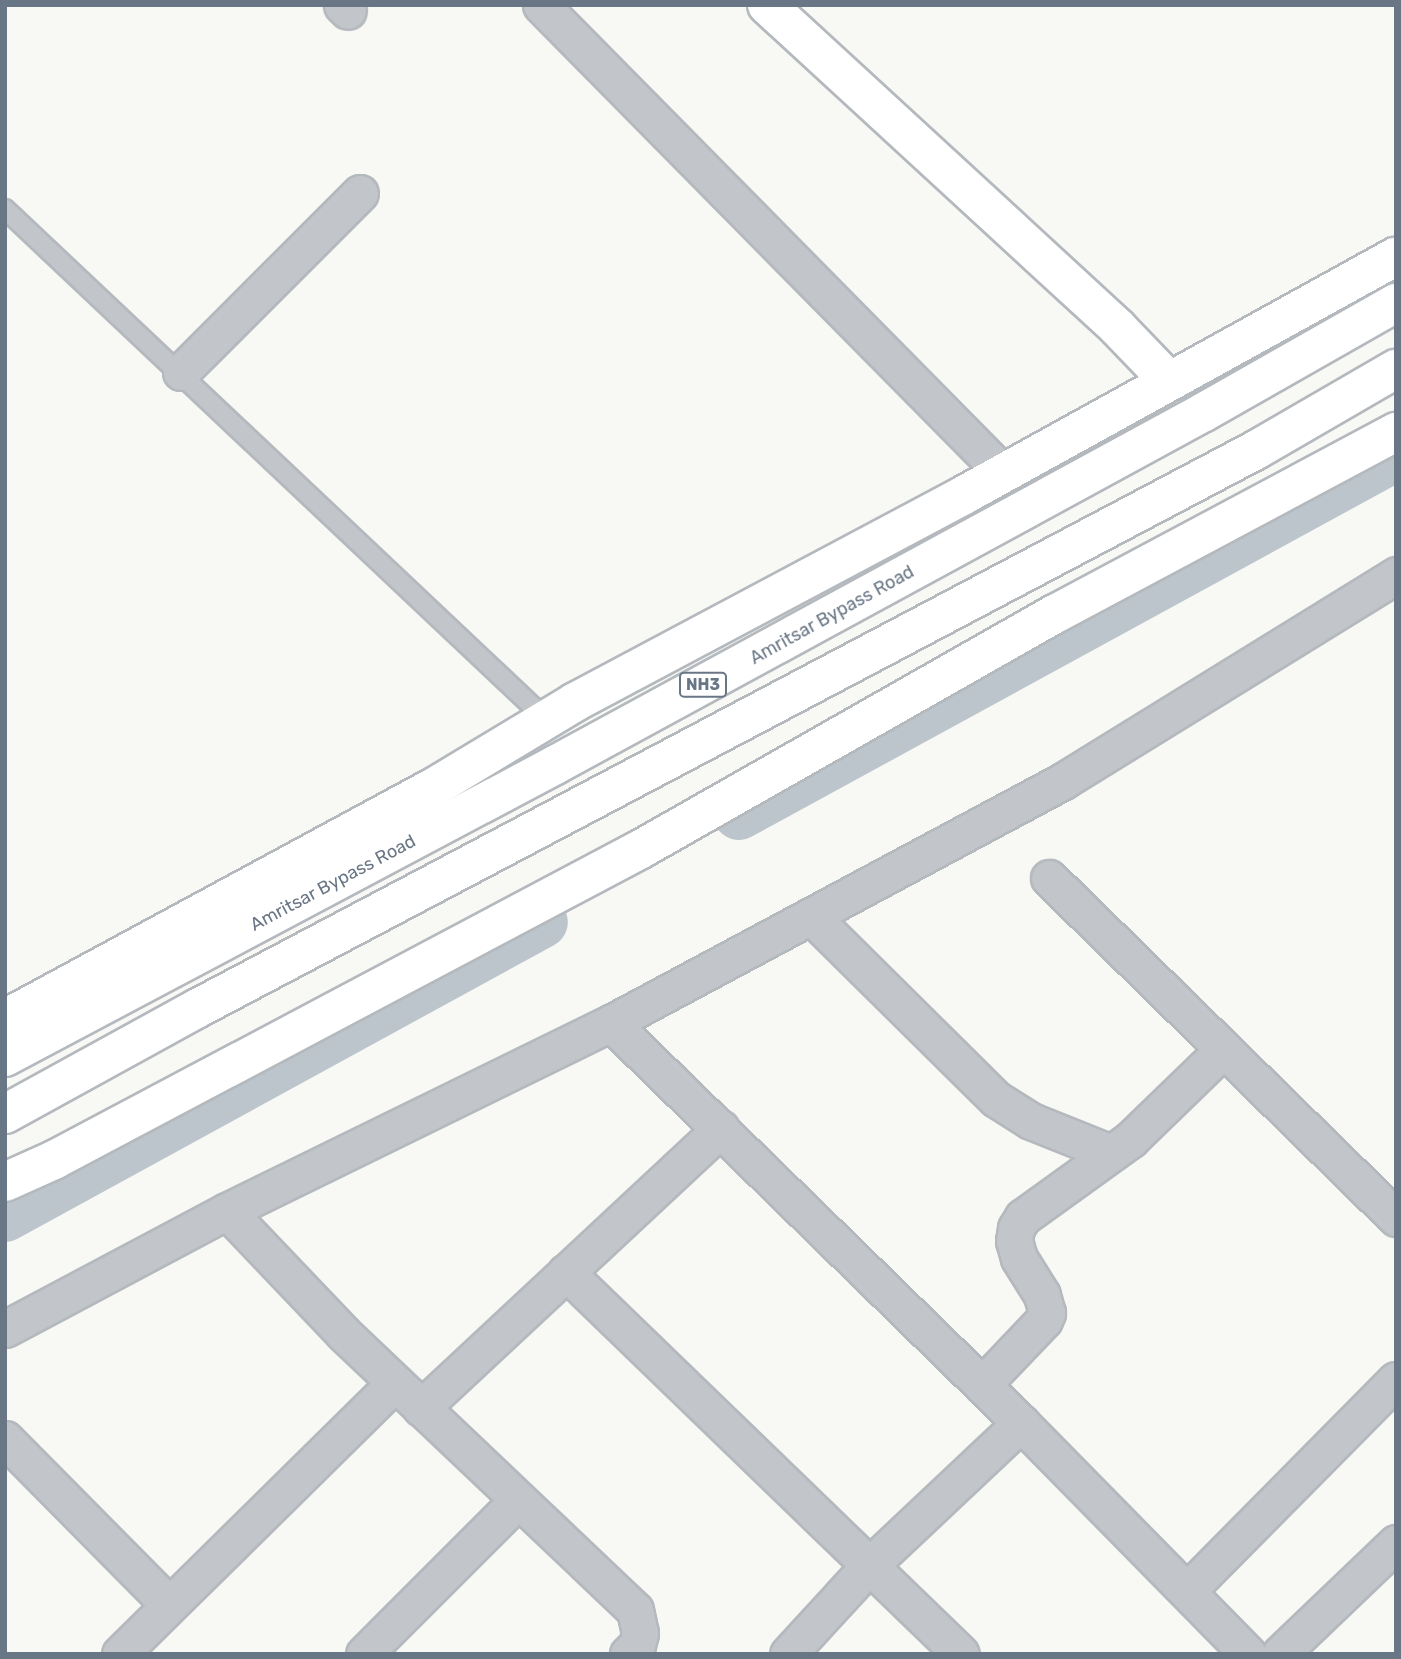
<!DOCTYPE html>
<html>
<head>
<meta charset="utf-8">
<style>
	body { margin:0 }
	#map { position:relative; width:1401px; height:1659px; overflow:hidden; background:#f8f8f5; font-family:Rubik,sans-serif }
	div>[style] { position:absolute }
	.river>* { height:52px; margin:-26px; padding:0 26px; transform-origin:26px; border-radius:26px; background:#bcc5cb }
	.roads { filter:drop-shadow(2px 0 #b4b9be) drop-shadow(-2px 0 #b4b9be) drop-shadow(0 2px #b4b9be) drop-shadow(0 -2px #b4b9be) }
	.lane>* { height:18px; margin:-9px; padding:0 9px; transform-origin:9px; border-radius:9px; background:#c2c5c9 }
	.street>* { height:35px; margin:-17.5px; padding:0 17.5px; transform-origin:17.5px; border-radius:17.5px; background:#c2c5c9 }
	.secondary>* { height:38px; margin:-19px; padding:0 19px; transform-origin:19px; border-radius:19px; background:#fff }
	.highway>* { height:38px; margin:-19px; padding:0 19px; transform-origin:19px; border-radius:19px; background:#fff }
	span { translate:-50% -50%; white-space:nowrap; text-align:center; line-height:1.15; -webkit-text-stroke:7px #fff; paint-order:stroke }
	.shield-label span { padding:2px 5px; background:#fff; border:2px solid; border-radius:5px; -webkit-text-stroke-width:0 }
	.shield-label { font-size:16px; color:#697685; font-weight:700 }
	.street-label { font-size:18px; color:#697685 }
	.frame { position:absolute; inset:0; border:7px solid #697685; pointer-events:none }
</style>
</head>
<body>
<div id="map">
	<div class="river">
		<i style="left:739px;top:814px;width:749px;rotate:-28.65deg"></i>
		<i style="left:5px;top:1216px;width:612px;rotate:-28.7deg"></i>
	</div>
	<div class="roads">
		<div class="lane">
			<i style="left:5px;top:209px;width:742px;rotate:43.31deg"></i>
		</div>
		<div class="street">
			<i style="left:342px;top:5px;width:8px;rotate:45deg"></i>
			<i style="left:541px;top:5px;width:658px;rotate:45.37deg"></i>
			<i style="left:181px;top:372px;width:253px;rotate:-45deg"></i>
			<i style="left:1049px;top:878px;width:486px;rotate:44.4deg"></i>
			<i style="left:811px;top:916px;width:260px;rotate:44.7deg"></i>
			<i style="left:996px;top:1099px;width:41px;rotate:32.2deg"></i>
			<i style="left:1031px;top:1121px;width:86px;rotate:21.8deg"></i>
			<i style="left:611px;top:1023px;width:573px;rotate:44.29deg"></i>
			<i style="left:1021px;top:1423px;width:324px;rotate:45.5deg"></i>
			<i style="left:227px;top:1211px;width:168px;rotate:46.4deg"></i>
			<i style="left:343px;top:1333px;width:402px;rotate:43.5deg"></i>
			<i style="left:635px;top:1610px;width:24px;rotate:78deg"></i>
			<i style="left:640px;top:1633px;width:12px;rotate:104deg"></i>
			<i style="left:637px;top:1645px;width:13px;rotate:135deg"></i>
			<i style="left:566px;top:1272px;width:549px;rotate:44.04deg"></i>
			<i style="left:5px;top:1329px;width:251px;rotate:-28deg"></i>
			<i style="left:227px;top:1211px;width:428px;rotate:-26.1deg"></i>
			<i style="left:611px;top:1023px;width:513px;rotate:-28.16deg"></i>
			<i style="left:1063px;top:781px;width:392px;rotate:-31.7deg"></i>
			<i style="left:982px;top:1385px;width:90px;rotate:-46.4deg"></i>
			<i style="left:1044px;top:1320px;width:8px;rotate:-67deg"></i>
			<i style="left:1047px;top:1313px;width:19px;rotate:-106deg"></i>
			<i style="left:1042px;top:1295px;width:44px;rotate:-121.9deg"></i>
			<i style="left:1019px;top:1258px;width:18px;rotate:-106deg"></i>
			<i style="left:1014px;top:1241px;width:13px;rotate:-81deg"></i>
			<i style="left:1016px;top:1228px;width:13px;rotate:-58deg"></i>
			<i style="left:1023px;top:1217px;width:133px;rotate:-35.8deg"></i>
			<i style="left:1131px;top:1139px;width:129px;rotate:-44.1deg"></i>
			<i style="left:421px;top:1408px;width:410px;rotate:-43deg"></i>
			<i style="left:5px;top:1439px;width:233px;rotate:45.3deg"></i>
			<i style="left:1187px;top:1591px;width:297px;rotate:-45.3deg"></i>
			<i style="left:120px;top:1654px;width:386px;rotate:-44.6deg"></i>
			<i style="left:364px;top:1654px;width:218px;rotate:-45deg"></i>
			<i style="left:788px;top:1654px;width:120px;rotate:-47.4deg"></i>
			<i style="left:869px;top:1566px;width:209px;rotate:-43.3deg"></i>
			<i style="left:1280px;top:1654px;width:161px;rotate:-43.7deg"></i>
		</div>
		<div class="secondary">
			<i style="left:767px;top:5px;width:477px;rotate:42.6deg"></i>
			<i style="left:1118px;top:328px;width:72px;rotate:46.1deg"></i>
			<i style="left:5px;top:1019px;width:484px;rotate:-28.4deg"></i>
			<i style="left:431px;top:789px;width:168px;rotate:-31.1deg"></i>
			<i style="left:575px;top:702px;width:441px;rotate:-28deg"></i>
			<i style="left:964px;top:495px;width:493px;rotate:-28.9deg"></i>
			<i style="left:5px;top:1182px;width:54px;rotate:-24.2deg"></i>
			<i style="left:54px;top:1160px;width:664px;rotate:-27.92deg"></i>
			<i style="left:641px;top:849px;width:476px;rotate:-29.6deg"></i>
			<i style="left:1055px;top:614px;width:387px;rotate:-28.1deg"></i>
		</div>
		<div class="highway">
			<i style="left:5px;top:1057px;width:623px;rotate:-27.96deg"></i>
			<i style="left:555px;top:765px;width:739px;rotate:-28.54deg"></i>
			<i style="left:1204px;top:412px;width:221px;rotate:-29.6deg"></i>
			<i style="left:5px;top:1114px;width:220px;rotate:-28.8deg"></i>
			<i style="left:198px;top:1008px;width:1196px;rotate:-27.81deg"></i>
			<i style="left:1256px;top:450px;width:162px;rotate:-30.1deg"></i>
		</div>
	</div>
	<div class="shield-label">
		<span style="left:703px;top:685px">NH3</span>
	</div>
	<div class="street-label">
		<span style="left:832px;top:615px;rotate:-29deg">Amritsar Bypass Road</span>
		<span style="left:333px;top:883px;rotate:-28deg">Amritsar Bypass Road</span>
	</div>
	<div class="frame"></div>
</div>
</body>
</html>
